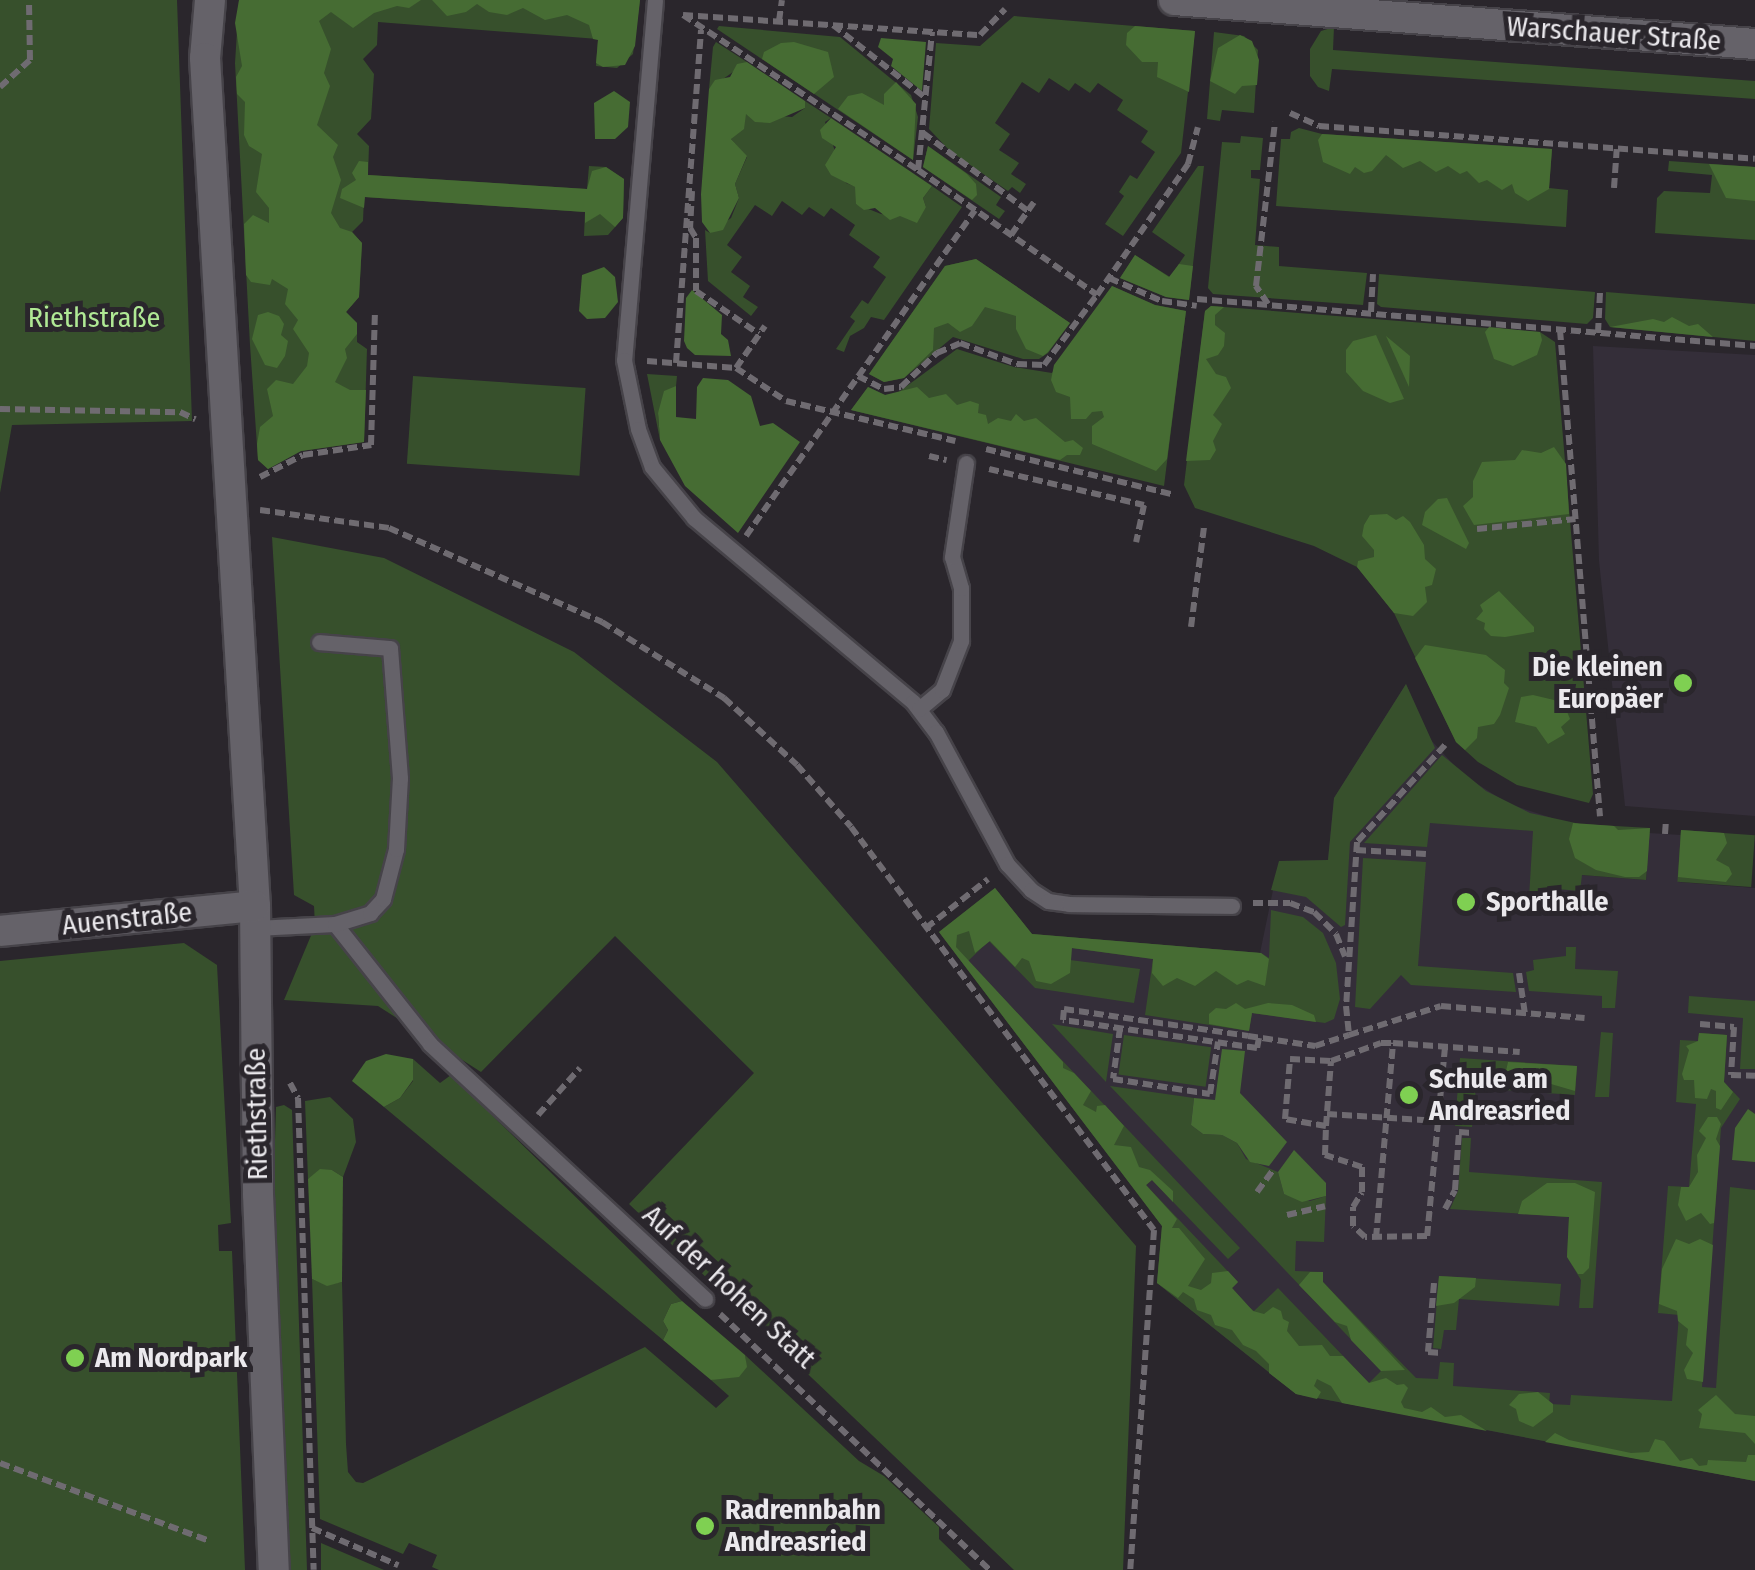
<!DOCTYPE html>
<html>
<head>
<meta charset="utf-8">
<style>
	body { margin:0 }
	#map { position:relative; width:1755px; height:1570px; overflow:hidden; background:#2a262c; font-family:"Fira Sans Condensed",sans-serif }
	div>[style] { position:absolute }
	.built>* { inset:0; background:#342e39 }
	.green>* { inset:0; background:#37502c; transform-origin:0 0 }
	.forest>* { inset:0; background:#466c33 }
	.path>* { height:6px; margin-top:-3px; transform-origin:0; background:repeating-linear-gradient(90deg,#6f6b71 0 10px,transparent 0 15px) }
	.roads { filter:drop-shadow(2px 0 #464349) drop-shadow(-2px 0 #464349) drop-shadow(0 2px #464349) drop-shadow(0 -2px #464349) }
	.lane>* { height:15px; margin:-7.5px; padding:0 7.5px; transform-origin:7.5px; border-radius:7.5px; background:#656269 }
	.street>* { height:30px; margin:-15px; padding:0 15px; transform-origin:15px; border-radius:15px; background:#656269 }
	.dots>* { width:28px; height:28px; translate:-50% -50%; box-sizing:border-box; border:5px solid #2a262c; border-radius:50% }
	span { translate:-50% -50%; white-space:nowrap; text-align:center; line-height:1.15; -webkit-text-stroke:10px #2a262c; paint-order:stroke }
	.street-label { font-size:28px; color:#ebe9ed }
	.park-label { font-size:28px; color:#b0e995 }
	.poi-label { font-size:28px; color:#ebe9ed; font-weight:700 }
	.right { translate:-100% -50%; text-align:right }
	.left { translate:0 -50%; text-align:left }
</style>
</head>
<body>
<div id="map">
	<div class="built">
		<i style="clip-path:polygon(1593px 346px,1755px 355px,1755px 816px,1625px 806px,1599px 561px)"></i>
		<i style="clip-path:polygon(1406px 684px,1431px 740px,1463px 775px,1509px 804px,1552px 818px,1544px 888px,1581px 875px,1646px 880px,1649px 833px,1681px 835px,1678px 882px,1755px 888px,1755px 1481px,1296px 1394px,1157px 1283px,1162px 1226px,939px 932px,995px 888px,1032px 934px,1260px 953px,1279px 861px,1328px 860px,1334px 798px)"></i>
	</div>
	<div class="green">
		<i style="clip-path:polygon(0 0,177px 0,192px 421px,12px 425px,0 493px)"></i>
		<i style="clip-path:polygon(239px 0,640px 0,633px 54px,617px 68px,596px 66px,598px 39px,378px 22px,377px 45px,363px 59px,374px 74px,371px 119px,357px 134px,369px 146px,368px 175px,587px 189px,589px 166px,606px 167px,624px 179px,623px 218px,608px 235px,584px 236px,585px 212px,364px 197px,363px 221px,352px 232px,362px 243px,359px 297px,346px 312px,357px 323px,357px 342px,367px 349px,364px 442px,301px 451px,268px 469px,258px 460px,250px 345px,235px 63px)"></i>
		<i style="clip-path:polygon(1014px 16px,1195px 31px,1181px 153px,1123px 236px,1105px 224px,1124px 196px,1119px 192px,1130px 175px,1137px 179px,1155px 152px,1141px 142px,1148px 131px,1117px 110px,1123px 100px,1098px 83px,1090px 93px,1075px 83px,1069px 91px,1049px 78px,1039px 93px,1022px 82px,995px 123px,1010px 134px,999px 150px,1019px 163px,1011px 174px,1026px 184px,1020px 193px,1012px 187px,1008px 191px,950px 151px,929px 129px,936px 43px,980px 46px)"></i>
		<i style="clip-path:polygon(719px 26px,840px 37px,911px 95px,918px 117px,913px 160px,717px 29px)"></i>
		<i style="clip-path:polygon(1334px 27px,1333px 50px,1755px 81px,1755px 99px,1332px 69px,1329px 91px,1318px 87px,1310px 76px,1310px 49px,1321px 31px)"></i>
		<i style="clip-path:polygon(1214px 32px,1244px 36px,1258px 50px,1254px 113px,1222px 110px,1220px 121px,1207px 119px)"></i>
		<i style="clip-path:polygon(716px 42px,747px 62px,709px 89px,713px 47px)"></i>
		<i style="clip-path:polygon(805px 101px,831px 118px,825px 122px,846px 183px,856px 187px,856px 204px,881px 214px,901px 216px,926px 207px,923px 198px,932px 186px,962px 207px,884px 320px,871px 317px,864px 328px,850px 336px,844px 352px,836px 349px,855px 321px,850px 317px,862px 300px,868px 304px,886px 277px,873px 267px,880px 257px,849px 235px,855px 225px,831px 208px,824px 217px,809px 207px,802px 215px,782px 201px,772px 216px,755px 205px,727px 245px,742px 257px,731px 272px,750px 286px,743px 297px,758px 307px,751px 316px,708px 281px,705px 230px,710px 233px,731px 218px,739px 198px,735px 184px,747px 157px,731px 139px,746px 113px,792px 117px,805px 108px)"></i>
		<i style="clip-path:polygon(1299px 128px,1322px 134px,1552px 149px,1549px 188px,1568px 190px,1566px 227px,1276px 206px,1281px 139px,1290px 139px,1291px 132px)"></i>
		<i style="clip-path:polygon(1241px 136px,1263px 138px,1260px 170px,1251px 170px,1251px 178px,1260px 179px,1255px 245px,1279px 247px,1279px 266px,1367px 273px,1363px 305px,1213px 294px,1208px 288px,1222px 142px,1240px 143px)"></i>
		<i style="clip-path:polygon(928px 146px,1001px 197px,996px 205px,1005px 211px,999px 219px,923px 167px)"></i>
		<i style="clip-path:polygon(1669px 161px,1755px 167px,1755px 240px,1655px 233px,1657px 198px,1664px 191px,1710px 193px,1712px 175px,1668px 171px)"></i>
		<i style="clip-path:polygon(1198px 166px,1204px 166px,1189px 300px,1166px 297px,1120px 278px,1135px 255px,1170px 277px,1185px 255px,1152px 232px)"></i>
		<i style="clip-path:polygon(976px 259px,1070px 323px,1048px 353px,1039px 359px,1023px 359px,953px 337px,904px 378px,884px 382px,869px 374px,945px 266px)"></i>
		<i style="clip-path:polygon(1379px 274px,1595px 292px,1593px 318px,1587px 324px,1381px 307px,1377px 304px)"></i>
		<i style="clip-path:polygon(1112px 286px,1155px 305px,1186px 311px,1164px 486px,851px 410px,868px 387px,885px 395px,896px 394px,957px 349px,1014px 367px,1052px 373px)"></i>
		<i style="clip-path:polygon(1606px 292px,1755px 304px,1755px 341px,1610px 327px,1605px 319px)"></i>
		<i style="clip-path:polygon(1211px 306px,1540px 332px,1555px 342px,1593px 794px,1589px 803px,1517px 785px,1478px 762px,1456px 742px,1394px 613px,1357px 567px,1314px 546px,1195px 508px,1184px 485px,1205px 311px)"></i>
		<i style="clip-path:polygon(647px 374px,677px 376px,676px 386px,658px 413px,660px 440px)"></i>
		<i style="left:413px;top:376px;width:173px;height:88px;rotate:4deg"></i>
		<i style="clip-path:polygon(272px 537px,384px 558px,574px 652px,717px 762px,1136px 1246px,1123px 1570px,1014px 1570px,629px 1204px,754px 1073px,615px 936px,481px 1072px,378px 1006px,284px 1000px,315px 926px,314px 906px,294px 895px)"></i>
		<i style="clip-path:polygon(1406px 684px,1435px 748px,1350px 842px,1345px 925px,1341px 927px,1306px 897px,1271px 890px,1279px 861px,1328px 860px,1334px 798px)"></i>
		<i style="clip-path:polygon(1442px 755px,1486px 791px,1530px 813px,1580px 824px,1650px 828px,1646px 880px,1582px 875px,1580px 891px,1545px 888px,1544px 899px,1529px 898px,1533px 831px,1430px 823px,1427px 847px,1364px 843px)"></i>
		<i style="left:1681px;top:830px;width:74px;height:52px;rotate:4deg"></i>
		<i style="clip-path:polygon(1363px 858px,1426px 862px,1418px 966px,1513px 973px,1516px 992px,1411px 985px,1401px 975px,1370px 1009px,1355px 1007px)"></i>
		<i style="clip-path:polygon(995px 888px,1032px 934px,1261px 953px,1269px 958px,1271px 910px,1303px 917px,1323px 933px,1336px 963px,1340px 999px,1334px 1019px,1325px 1023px,1252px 1013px,1249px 1031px,1145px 1015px,1153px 959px,1071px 948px,1070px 960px,1140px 969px,1134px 1003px,1035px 988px,989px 941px,968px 961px,1240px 1248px,1228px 1259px,1152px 1180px,1146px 1185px,1238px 1282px,1232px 1288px,1249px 1307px,1254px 1311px,1278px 1288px,1369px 1383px,1381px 1371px,1110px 1086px,1194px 1098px,1191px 1125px,1203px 1134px,1222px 1135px,1237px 1143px,1246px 1159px,1278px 1172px,1284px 1194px,1310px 1201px,1326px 1196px,1324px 1242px,1296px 1241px,1295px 1271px,1323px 1272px,1323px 1282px,1416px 1378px,1438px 1379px,1440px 1362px,1454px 1363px,1453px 1386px,1550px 1393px,1549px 1404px,1570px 1405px,1571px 1395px,1672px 1401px,1679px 1315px,1658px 1313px,1668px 1186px,1689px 1187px,1696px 1104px,1676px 1102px,1680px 1040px,1698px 1041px,1699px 1033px,1727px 1035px,1724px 1082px,1740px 1099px,1721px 1128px,1702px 1387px,1716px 1388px,1730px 1187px,1755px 1190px,1755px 1481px,1296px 1394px,1157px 1283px,1162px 1226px,939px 932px)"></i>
		<i style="clip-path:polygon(184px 943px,217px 965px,231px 1223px,218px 1225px,219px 1251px,232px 1251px,245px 1570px,0 1570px,0 961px)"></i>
		<i style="clip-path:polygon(1566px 947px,1576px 947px,1575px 969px,1618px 971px,1615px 1008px,1602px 1008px,1602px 996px,1529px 991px,1526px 972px,1534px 970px,1533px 960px,1566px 956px)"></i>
		<i style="clip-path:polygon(1689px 996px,1755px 1001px,1755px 1069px,1740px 1069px,1743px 1018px,1688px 1013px)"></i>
		<i style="clip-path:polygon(1052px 1024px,1113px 1034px,1106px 1082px)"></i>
		<i style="clip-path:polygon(1601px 1032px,1613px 1033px,1609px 1097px,1595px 1097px)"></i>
		<i style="left:1124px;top:1035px;width:88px;height:40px;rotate:8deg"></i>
		<i style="clip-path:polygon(1460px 1058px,1577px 1066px,1575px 1095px,1476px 1088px,1472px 1127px,1455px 1126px)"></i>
		<i style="clip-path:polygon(413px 1059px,440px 1083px,451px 1075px,682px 1301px,671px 1304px,663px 1321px,668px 1330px,663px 1340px,384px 1107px,400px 1098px,413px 1081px)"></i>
		<i style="clip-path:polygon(330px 1097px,353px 1119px,356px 1142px,343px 1177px,332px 1170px,308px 1179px,305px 1101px)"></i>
		<i style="clip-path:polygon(284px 1105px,292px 1110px,307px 1570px,288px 1570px,274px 1172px,276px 1107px)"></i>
		<i style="clip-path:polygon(1462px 1138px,1471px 1138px,1469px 1172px,1602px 1182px,1593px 1308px,1579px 1308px,1581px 1280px,1567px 1257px,1569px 1217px,1450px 1209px,1458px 1191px)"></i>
		<i style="clip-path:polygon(1439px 1276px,1561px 1284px,1559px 1306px,1459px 1299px,1456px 1330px,1444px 1330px,1441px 1349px,1433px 1348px)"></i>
		<i style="clip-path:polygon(312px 1279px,327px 1285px,342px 1282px,346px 1444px,348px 1472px,356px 1482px,363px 1483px,645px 1347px,716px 1408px,729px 1396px,711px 1380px,746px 1367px,745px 1355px,859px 1461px,884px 1476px,939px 1527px,939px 1539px,971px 1570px,439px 1570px,432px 1567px,437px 1555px,409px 1543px,403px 1554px,320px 1519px)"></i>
		<i style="clip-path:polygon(321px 1543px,384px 1570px,321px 1570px)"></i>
	</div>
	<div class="forest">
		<i style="clip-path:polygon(239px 0,421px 0,409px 8px,397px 6px,374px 13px,353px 28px,331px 12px,319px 21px,331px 49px,324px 73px,330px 86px,317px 125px,338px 145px,333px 157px,341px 180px,331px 213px,340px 228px,352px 232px,362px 243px,359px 297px,346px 312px,357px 323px,357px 334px,345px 349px,347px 358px,335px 382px,350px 390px,366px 390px,364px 442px,301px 451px,268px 469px,258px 460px,257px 444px,260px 427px,273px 416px,267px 389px,276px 380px,293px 384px,307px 366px,309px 353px,293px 329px,298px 320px,285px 304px,288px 289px,272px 279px,270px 285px,251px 282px,246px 275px,244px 224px,253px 215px,269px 223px,269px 208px,256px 192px,262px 154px,249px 146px,244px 135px,245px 102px,237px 94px,236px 77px,242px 66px,235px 23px)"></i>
		<i style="clip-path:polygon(432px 0,640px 0,635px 46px,625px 65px,603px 67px,596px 63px,598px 40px,593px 39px,589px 25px,567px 15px,545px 20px,523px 8px,507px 15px,489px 12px,477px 4px,466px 12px,447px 16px)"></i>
		<i style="clip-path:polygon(1135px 26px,1195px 31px,1189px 92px,1157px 77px,1158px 62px,1142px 62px,1126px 45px,1127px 33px)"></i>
		<i style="clip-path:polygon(1240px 35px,1252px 41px,1259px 60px,1257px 85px,1242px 86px,1235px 94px,1210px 81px,1218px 48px)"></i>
		<i style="clip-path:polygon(881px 38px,926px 42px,922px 91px,891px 66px,893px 59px,878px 47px)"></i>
		<i style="clip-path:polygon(794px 42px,828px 52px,834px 77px,814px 94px,762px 59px,764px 52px,781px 43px)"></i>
		<i style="clip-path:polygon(747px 62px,805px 101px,805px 108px,770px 123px,755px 122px,746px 114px,744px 129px,731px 139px,747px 156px,735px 184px,739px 198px,723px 230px,710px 233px,702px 222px,701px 194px,709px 89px,715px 80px,730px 77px,737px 64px)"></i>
		<i style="clip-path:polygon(896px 82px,916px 104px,913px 160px,838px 109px,848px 96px,862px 93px,884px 105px,884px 94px)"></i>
		<i style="clip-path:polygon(614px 91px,630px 102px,628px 127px,615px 139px,595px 139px,594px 103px)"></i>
		<i style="clip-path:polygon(831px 118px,932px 186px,923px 198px,926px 207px,917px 223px,900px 216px,890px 220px,875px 208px,864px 210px,856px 204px,855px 187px,831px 175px,825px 165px,836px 147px,822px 138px,820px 130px)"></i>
		<i style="clip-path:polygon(1322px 134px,1552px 149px,1549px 189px,1528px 201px,1515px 193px,1512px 184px,1502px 190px,1487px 180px,1479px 183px,1467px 171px,1460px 174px,1448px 166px,1436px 172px,1420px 161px,1403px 168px,1386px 155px,1372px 171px,1364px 173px,1355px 167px,1350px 174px,1323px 162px,1318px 140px)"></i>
		<i style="clip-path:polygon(928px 146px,967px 174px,976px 184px,977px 195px,972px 200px,923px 167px)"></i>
		<i style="clip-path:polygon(359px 161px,368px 162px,368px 175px,587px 189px,592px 171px,606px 167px,624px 179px,623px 218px,615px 227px,600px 214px,585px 223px,585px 212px,365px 197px,364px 208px,340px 198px,342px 189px,356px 180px,352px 173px)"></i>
		<i style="clip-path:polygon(1709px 164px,1755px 167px,1755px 201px,1726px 198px)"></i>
		<i style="clip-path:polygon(1135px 255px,1169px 277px,1179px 264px,1193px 266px,1189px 300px,1166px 297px,1120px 278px)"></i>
		<i style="clip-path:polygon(976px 259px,1070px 323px,1048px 352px,1043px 356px,1026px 349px,1016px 329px,1016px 316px,985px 307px,972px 326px,960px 332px,948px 323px,934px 328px,933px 350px,904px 378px,884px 382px,869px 374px,945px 266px)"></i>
		<i style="clip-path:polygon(604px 267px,615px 277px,618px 302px,605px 318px,587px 319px,579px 311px,582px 275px)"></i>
		<i style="clip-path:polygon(1112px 286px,1155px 305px,1186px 311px,1167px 459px,1156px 471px,1092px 444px,1092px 426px,1104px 417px,1102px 411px,1092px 412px,1086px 419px,1071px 419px,1070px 397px,1056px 392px,1051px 380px,1054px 365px)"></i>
		<i style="clip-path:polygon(692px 290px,722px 315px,721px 334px,728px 340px,731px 356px,695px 355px,687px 348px,684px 341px,686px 298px)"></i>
		<i style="clip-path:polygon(1211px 306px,1224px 307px,1215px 315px,1215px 325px,1225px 333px,1224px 346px,1218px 355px,1206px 359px,1216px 374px,1226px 377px,1231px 388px,1213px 415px,1222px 424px,1213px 441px,1216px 450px,1210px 460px,1186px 461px,1205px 311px)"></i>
		<i style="clip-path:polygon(268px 312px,279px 316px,284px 324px,281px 335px,288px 341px,285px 356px,277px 368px,265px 365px,252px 339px,258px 315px)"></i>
		<i style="clip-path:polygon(1672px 317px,1689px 326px,1698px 324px,1713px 337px,1610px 327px,1653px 319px,1664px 322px)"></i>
		<i style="clip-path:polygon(1489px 327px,1540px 332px,1542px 340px,1537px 355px,1513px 366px,1494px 359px,1485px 332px)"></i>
		<i style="clip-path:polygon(1376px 335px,1404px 399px,1390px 403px,1363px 391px,1346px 372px,1346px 350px,1353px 341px)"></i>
		<i style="clip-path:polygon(1386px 336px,1410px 356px,1409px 387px)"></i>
		<i style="clip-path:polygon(703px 378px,728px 380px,751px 396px,760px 426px,773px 423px,800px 442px,738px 533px,685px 486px,660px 440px,658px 413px,664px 391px,676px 386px,676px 417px,696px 419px,697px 387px)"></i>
		<i style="clip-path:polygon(868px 387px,885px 395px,917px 387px,929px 398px,946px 394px,957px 405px,970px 401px,979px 404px,978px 413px,986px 415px,988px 424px,998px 418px,1011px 421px,1016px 414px,1024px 421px,1036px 418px,1065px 442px,1073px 440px,1083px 448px,1080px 455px,1067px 455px,1060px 460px,851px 410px)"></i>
		<i style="clip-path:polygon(1554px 447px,1566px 464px,1569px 514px,1474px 525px,1463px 506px,1473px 497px,1473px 481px,1482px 462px,1515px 460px,1522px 450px,1541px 453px)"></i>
		<i style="clip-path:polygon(1447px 498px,1469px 543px,1466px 549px,1422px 525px,1425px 512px,1438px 499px)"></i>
		<i style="clip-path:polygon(1387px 514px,1396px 520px,1403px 516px,1410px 522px,1424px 545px,1425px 559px,1436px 569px,1432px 585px,1425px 587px,1427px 602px,1413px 616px,1394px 613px,1357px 567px,1358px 561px,1374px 557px,1374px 550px,1362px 536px,1364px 525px,1370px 515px)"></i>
		<i style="clip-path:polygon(1499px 591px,1534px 627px,1534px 632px,1505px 637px,1491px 636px,1484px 629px,1485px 623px,1476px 619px,1483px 611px,1480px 605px)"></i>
		<i style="clip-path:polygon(1425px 645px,1486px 655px,1505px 670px,1504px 683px,1509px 688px,1500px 715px,1494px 724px,1478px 727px,1477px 738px,1465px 750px,1456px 742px,1415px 658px)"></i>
		<i style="clip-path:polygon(1533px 695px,1554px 700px,1566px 709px,1570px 719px,1561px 727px,1565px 734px,1548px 744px,1536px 727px,1515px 722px,1521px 697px)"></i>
		<i style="clip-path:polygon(1573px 823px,1614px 826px,1618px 830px,1650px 828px,1647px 871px,1639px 877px,1625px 877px,1596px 870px,1575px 858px,1569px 839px)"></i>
		<i style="clip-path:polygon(1681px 830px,1724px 833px,1727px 843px,1716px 860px,1729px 867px,1732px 874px,1726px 882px,1678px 877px)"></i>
		<i style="clip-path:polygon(995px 888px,1032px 934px,1261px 953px,1269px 959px,1265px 986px,1248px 980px,1237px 985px,1216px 971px,1195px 986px,1177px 978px,1163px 986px,1152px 973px,1153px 959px,1072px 948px,1070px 973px,1051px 984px,1036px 981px,1029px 961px,1022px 958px,1015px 967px,990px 941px,975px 953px,969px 931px,957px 935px,956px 947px,1063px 1062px,1063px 1068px,1074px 1073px,1091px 1091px,1083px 1105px,1096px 1112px,1097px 1106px,1105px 1105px,1124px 1126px,1114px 1145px,1131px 1147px,1139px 1167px,1150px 1170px,1173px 1191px,1173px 1202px,1152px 1180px,1146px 1185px,1177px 1219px,1172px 1228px,1179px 1228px,1205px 1259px,1188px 1286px,1201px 1290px,1211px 1283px,1212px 1273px,1228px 1271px,1238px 1282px,1232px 1288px,1253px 1311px,1264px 1314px,1273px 1307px,1281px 1311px,1283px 1319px,1289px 1322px,1287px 1331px,1299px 1346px,1322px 1345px,1330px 1356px,1343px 1356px,1369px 1383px,1386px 1378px,1397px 1385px,1404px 1384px,1408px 1388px,1401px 1402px,1404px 1408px,1422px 1412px,1431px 1407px,1445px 1417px,1461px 1415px,1487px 1431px,1342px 1403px,1331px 1386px,1317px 1379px,1314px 1386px,1321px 1392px,1317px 1399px,1296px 1394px,1269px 1373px,1269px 1364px,1256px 1351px,1243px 1345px,1232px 1330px,1215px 1325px,1211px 1315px,1197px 1310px,1194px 1299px,1183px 1292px,1178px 1298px,1157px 1283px,1162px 1226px,939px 932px)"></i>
		<i style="clip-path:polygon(1236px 1003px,1245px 1009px,1268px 1003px,1292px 1005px,1314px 1015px,1316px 1022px,1252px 1013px,1249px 1031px,1209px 1024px,1209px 1014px,1216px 1008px,1226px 1009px)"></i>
		<i style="clip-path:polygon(1699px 1033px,1727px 1035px,1724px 1082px,1733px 1092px,1721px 1110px,1716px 1108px,1716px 1091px,1711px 1089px,1707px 1099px,1695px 1098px,1694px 1080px,1684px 1080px,1682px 1074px,1689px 1050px,1686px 1046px,1698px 1041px)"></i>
		<i style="clip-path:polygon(1222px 1049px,1245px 1051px,1240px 1093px,1287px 1142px,1269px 1166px,1250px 1162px,1237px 1143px,1222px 1135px,1203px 1134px,1191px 1125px,1194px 1098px,1215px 1100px)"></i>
		<i style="clip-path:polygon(386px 1054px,413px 1059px,413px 1080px,400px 1098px,384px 1107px,352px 1081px,366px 1061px)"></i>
		<i style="clip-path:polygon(1508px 1062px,1577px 1066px,1575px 1091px,1551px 1084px,1514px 1084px,1506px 1071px)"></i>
		<i style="clip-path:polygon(1748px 1109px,1755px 1114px,1755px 1162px,1732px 1160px,1735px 1128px)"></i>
		<i style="clip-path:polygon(1708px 1117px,1717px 1117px,1721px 1124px,1716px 1139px,1720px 1146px,1714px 1223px,1710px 1224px,1701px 1213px,1686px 1221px,1678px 1205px,1681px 1187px,1689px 1187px,1698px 1172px,1697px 1155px,1706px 1138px,1699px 1131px)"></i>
		<i style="clip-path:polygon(1294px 1150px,1326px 1183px,1326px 1196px,1302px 1202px,1284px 1194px,1278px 1172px)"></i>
		<i style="clip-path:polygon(320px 1169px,332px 1170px,343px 1177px,342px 1282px,327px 1286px,312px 1279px,308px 1179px)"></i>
		<i style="clip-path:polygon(1547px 1183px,1575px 1183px,1595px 1192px,1589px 1268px,1583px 1274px,1578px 1274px,1567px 1257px,1569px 1217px,1518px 1214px,1522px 1201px)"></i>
		<i style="clip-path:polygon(1676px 1239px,1689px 1244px,1700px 1239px,1713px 1245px,1703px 1382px,1687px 1379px,1684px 1370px,1693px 1353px,1686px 1345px,1688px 1329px,1678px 1321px,1677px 1311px,1659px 1304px,1662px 1269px)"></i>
		<i style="clip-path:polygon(1310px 1272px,1323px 1272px,1323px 1282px,1405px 1370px,1381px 1371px,1351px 1340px,1347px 1326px,1335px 1322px,1299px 1285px)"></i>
		<i style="clip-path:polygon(1439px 1276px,1476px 1278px,1475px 1287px,1454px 1303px,1436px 1306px)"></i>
		<i style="clip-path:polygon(682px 1301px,745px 1355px,747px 1367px,739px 1377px,711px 1380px,663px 1340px,668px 1330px,663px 1321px,671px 1304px)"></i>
		<i style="clip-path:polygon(1538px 1392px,1553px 1404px,1553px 1412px,1533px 1427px,1519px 1421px,1516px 1409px,1509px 1405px,1519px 1394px)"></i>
		<i style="clip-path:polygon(1716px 1395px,1735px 1414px,1755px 1416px,1755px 1444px,1745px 1433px,1699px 1428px,1702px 1414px,1698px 1410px)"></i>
		<i style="clip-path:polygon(1555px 1433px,1569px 1440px,1631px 1453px,1649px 1452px,1655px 1439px,1664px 1441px,1680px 1461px,1692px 1458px,1699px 1466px,1707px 1465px,1708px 1460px,1746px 1462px,1748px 1455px,1755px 1455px,1755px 1481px,1545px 1442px)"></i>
	</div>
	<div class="path">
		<i style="left:683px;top:15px;width:282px;rotate:33.4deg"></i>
		<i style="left:918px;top:170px;width:218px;rotate:34.9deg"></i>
		<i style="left:1097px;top:295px;width:160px;rotate:-55.2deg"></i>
		<i style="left:1188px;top:164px;width:38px;rotate:-75deg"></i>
		<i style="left:683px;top:15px;width:298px;rotate:3.9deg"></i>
		<i style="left:980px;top:35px;width:36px;rotate:-46deg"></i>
		<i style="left:779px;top:21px;width:21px;rotate:-82deg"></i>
		<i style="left:833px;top:25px;width:120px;rotate:38.2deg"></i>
		<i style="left:0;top:87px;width:40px;rotate:-42deg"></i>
		<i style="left:30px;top:60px;width:60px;rotate:-91deg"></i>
		<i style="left:1290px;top:113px;width:32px;rotate:24deg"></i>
		<i style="left:1319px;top:126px;width:437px;rotate:4.3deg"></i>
		<i style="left:923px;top:133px;width:131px;rotate:36.6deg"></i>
		<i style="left:918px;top:170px;width:139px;rotate:-84.2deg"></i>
		<i style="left:1614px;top:188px;width:39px;rotate:-86deg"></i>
		<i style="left:687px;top:191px;width:5px"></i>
		<i style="left:692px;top:191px;width:37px;rotate:93deg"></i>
		<i style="left:690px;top:228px;width:12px;rotate:59deg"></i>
		<i style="left:696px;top:238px;width:53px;rotate:90deg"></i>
		<i style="left:696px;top:291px;width:76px;rotate:34.3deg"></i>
		<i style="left:1011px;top:235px;width:40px;rotate:-55.1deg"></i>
		<i style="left:1109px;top:278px;width:58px;rotate:23.5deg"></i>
		<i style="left:1162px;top:301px;width:35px;rotate:8deg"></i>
		<i style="left:1197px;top:299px;width:560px;rotate:4.81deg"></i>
		<i style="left:1268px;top:304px;width:22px;rotate:-124deg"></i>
		<i style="left:1256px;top:286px;width:165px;rotate:-83.4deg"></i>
		<i style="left:1371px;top:312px;width:38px;rotate:-87deg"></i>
		<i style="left:1560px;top:330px;width:488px;rotate:85.3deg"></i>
		<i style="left:1598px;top:333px;width:41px;rotate:-87.2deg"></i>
		<i style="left:647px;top:361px;width:89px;rotate:4.5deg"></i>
		<i style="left:736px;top:368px;width:60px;rotate:33.4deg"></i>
		<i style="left:786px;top:401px;width:174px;rotate:13.3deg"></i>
		<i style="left:676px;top:363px;width:334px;rotate:-85.7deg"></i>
		<i style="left:736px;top:368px;width:51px;rotate:-55.4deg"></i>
		<i style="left:858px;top:376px;width:29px;rotate:27deg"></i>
		<i style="left:884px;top:389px;width:17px;rotate:-7deg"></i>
		<i style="left:901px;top:387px;width:50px;rotate:-43.4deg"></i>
		<i style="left:937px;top:353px;width:25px;rotate:-23deg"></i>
		<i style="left:960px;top:343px;width:61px;rotate:20.2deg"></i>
		<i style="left:1017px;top:364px;width:27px;rotate:2deg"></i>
		<i style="left:1044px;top:365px;width:88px;rotate:-52.9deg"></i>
		<i style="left:0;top:409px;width:180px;rotate:1deg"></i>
		<i style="left:180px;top:412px;width:17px;rotate:25deg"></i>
		<i style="left:986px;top:449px;width:194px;rotate:13.7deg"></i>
		<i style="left:929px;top:456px;width:18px;rotate:13deg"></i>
		<i style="left:989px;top:469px;width:159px;rotate:13.1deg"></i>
		<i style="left:1144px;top:505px;width:38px;rotate:102deg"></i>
		<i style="left:260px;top:477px;width:48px;rotate:-27.1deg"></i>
		<i style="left:303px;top:455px;width:69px;rotate:-8.4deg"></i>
		<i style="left:371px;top:445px;width:132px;rotate:-88.3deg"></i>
		<i style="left:260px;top:510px;width:130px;rotate:7.9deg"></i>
		<i style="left:389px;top:528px;width:233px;rotate:23.8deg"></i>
		<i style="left:602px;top:622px;width:144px;rotate:31.9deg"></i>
		<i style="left:724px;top:698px;width:99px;rotate:42.5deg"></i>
		<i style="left:797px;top:765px;width:82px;rotate:48.9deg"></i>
		<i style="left:851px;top:827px;width:504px;rotate:53.06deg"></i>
		<i style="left:1154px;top:1230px;width:341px;rotate:94deg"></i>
		<i style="left:1477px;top:529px;width:99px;rotate:-5.8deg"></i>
		<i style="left:746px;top:536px;width:398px;rotate:-54.9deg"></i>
		<i style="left:1191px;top:627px;width:101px;rotate:-82.6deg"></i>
		<i style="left:1445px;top:745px;width:131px;rotate:132.2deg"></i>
		<i style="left:1357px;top:842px;width:164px;rotate:93.8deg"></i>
		<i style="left:1346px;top:1006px;width:29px;rotate:84deg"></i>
		<i style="left:1349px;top:1035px;width:96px;rotate:-17.5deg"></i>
		<i style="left:1441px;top:1006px;width:144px;rotate:4.8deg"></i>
		<i style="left:1665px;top:834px;width:13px;rotate:-86deg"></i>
		<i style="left:1356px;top:850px;width:70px;rotate:3.3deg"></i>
		<i style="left:1253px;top:903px;width:37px"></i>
		<i style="left:1290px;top:903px;width:26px;rotate:21deg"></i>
		<i style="left:1314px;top:912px;width:31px;rotate:45deg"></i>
		<i style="left:1336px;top:934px;width:24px;rotate:68deg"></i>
		<i style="left:926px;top:928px;width:79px;rotate:-38.3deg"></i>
		<i style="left:1519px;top:973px;width:41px;rotate:81.7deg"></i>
		<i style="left:1700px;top:1024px;width:34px;rotate:5deg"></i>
		<i style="left:1734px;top:1027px;width:48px;rotate:93.6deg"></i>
		<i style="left:1731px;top:1075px;width:24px;rotate:2deg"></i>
		<i style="left:1120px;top:1028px;width:51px;rotate:97.8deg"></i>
		<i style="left:1113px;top:1079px;width:98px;rotate:8.8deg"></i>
		<i style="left:1210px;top:1094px;width:53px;rotate:-81.3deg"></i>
		<i style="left:1259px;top:1038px;width:10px;rotate:101deg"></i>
		<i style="left:1257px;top:1048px;width:196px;rotate:-171.8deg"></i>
		<i style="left:1063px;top:1020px;width:11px;rotate:-85deg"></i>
		<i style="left:1064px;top:1009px;width:186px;rotate:8.3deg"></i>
		<i style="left:1248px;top:1036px;width:68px;rotate:8.5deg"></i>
		<i style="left:1315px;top:1046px;width:36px;rotate:-18deg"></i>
		<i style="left:1445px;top:1047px;width:190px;rotate:95.4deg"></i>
		<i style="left:1427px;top:1236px;width:62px;rotate:179.1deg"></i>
		<i style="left:1365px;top:1237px;width:16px;rotate:-137deg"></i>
		<i style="left:1353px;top:1226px;width:19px;rotate:-90deg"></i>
		<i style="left:1353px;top:1207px;width:17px;rotate:-59deg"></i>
		<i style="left:1362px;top:1192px;width:25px;rotate:-90deg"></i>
		<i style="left:1362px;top:1167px;width:39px;rotate:-162deg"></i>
		<i style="left:1325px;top:1155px;width:29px;rotate:-88deg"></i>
		<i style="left:1326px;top:1126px;width:42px;rotate:-170.3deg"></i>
		<i style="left:1285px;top:1119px;width:60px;rotate:-85.2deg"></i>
		<i style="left:1290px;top:1059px;width:41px;rotate:2.8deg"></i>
		<i style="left:1331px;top:1061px;width:53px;rotate:-19.8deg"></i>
		<i style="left:1381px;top:1043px;width:12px"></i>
		<i style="left:1393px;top:1043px;width:127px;rotate:4.1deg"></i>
		<i style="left:290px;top:1083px;width:17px;rotate:62deg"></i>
		<i style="left:298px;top:1098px;width:472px;rotate:88.1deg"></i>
		<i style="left:1327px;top:1114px;width:112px;rotate:3.6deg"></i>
		<i style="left:538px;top:1115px;width:63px;rotate:-48.2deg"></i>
		<i style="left:1326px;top:1126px;width:65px;rotate:-85.6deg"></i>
		<i style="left:1257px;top:1192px;width:29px;rotate:-54deg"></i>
		<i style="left:1445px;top:1209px;width:21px;rotate:-62deg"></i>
		<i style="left:1455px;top:1190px;width:58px;rotate:-86.1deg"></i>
		<i style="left:1459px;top:1132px;width:13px;rotate:4deg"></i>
		<i style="left:1287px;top:1215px;width:39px;rotate:-13deg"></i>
		<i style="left:1376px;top:1238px;width:196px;rotate:-85deg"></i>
		<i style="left:1434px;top:1283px;width:69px;rotate:95deg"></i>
		<i style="left:1428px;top:1352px;width:13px;rotate:4deg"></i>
		<i style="left:720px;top:1314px;width:372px;rotate:43.5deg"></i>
		<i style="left:0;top:1463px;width:224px;rotate:20.4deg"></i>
		<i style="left:312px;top:1528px;width:94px;rotate:23.3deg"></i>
	</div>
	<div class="roads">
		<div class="lane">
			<i style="left:655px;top:0;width:361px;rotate:94.9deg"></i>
			<i style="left:624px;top:360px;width:70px;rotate:78.5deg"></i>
			<i style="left:638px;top:429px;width:40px;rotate:69.8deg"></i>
			<i style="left:652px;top:467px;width:66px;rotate:50.5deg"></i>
			<i style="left:694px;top:518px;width:286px;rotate:40deg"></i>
			<i style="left:913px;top:702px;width:38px;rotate:53deg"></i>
			<i style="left:936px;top:732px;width:150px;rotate:61.7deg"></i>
			<i style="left:1007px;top:864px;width:35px;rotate:47deg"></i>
			<i style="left:1031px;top:890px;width:20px;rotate:33deg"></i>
			<i style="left:1048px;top:901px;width:21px;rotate:8deg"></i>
			<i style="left:1069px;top:904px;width:163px;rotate:0.7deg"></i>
			<i style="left:919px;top:709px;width:30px;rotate:-40deg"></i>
			<i style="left:942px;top:690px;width:53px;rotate:-68.8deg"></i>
			<i style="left:961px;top:641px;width:53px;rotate:-90deg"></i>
			<i style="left:961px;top:588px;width:32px;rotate:-106deg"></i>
			<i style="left:952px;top:557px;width:95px;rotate:-81.5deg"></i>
			<i style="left:335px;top:924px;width:153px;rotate:51.6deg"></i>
			<i style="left:430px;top:1044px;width:375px;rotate:42.8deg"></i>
			<i style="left:255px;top:928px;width:80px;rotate:-2.9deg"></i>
			<i style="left:335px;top:924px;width:37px;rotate:-17deg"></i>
			<i style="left:370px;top:913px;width:19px;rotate:-47deg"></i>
			<i style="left:383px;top:899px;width:52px;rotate:-75.4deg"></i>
			<i style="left:396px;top:849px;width:71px;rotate:-86.8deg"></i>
			<i style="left:400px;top:778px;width:130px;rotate:-94.4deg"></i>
			<i style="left:390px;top:648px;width:71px;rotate:-175.2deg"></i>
		</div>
		<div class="street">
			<i style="left:210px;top:0;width:58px;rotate:94.9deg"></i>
			<i style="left:205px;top:58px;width:849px;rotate:86.63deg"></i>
			<i style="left:255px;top:906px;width:288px;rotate:89.4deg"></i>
			<i style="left:258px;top:1194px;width:376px;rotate:87.6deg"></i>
			<i style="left:1174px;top:0;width:583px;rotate:4.33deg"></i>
			<i style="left:0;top:931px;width:256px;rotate:-5.6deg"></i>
		</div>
	</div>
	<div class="dots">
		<i style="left:1683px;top:683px;background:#7fd052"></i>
		<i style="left:1466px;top:902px;background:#7fd052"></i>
		<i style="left:1409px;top:1095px;background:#7fd052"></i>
		<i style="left:75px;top:1358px;background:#7fd052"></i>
		<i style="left:705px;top:1526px;background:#7fd052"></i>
	</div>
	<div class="street-label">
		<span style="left:1614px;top:34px;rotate:4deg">Warschauer Straße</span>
		<span style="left:127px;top:919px;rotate:-6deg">Auenstraße</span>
		<span style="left:257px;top:1114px;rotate:-91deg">Riethstraße</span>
		<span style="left:729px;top:1287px;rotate:43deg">Auf der hohen Statt</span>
	</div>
	<div class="park-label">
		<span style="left:94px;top:318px">Riethstraße</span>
	</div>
	<div class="poi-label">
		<span class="right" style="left:1663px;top:683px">Die kleinen<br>Europäer</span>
		<span class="left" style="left:1486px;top:902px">Sporthalle</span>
		<span class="left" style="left:1429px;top:1095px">Schule am<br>Andreasried</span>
		<span class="left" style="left:95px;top:1358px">Am Nordpark</span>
		<span class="left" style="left:725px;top:1526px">Radrennbahn<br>Andreasried</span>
	</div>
</div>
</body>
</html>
